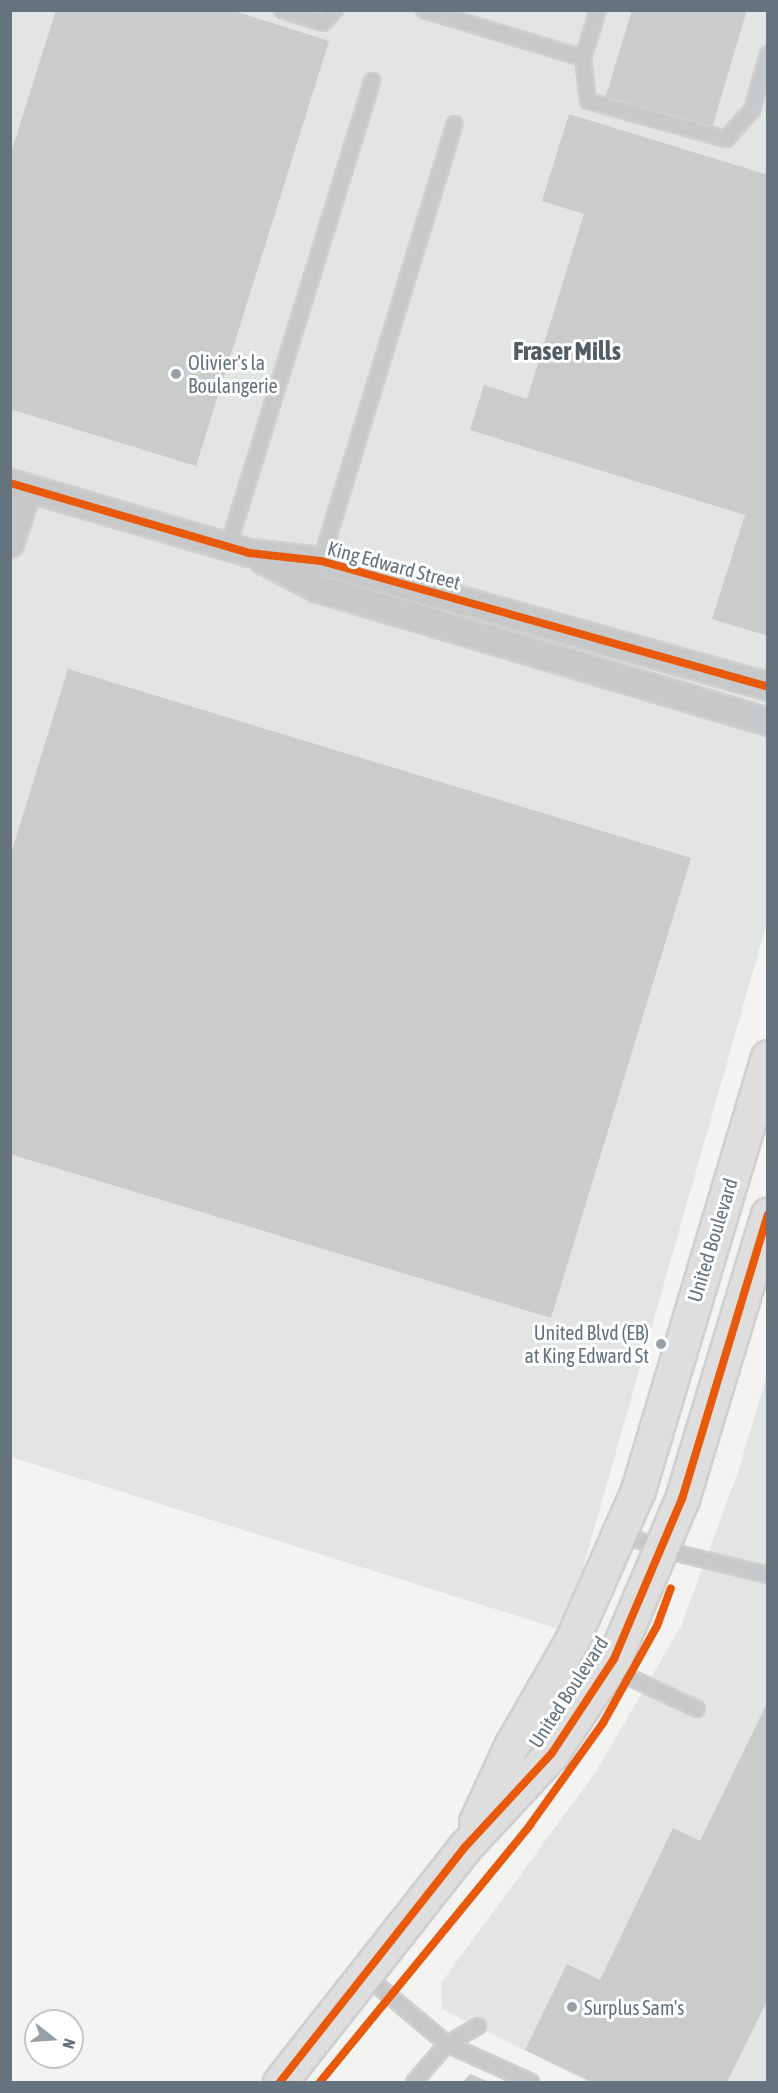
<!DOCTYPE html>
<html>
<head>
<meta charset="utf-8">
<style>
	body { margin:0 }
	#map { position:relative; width:778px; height:2093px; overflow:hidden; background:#f3f3f1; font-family:"Asap Condensed",sans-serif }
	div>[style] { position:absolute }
	.built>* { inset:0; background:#e3e4e4 }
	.building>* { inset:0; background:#cacbcb }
	.roads { filter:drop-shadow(2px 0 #cfcfcf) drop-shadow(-2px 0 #cfcfcf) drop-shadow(0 2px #cfcfcf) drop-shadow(0 -2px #cfcfcf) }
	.lane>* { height:14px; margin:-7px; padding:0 7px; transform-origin:7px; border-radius:7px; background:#c7c8c9 }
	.street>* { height:26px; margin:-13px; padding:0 13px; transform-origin:13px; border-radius:13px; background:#c7c8c9 }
	.secondary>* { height:33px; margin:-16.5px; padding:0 16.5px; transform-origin:16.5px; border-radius:16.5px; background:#dddedd }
	.cycleway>* { height:8px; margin:-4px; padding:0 4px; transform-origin:4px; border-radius:4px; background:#e8590c }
	.dots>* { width:16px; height:16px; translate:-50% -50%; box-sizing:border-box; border:3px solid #fff; border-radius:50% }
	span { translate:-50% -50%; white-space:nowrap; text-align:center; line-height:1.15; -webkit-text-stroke:6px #fff; paint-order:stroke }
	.poi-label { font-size:20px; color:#65737f }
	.left { translate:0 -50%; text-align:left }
	.right { translate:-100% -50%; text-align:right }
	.street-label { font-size:20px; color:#65737f }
	.district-label { font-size:26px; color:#525c65; font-weight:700 }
	.frame { position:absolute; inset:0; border:12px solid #65737f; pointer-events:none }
	.north { position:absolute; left:24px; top:2009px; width:60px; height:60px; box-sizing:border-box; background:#fff; border:2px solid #c1c7cc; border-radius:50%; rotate:107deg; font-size:16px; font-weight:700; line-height:24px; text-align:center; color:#65737f }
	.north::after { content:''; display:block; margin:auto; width:21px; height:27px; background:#97a0a7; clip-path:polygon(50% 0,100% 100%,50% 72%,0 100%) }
</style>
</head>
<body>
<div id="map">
	<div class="built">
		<i style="clip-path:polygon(11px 11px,767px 11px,767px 922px,565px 1631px,11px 1457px)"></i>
		<i style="clip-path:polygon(767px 1374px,767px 2082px,588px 2082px,442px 2009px,441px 1983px,595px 1773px,681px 1626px,738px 1472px)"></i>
	</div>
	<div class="building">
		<i style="clip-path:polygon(56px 10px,231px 10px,329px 41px,196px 466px,10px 409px,10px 156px)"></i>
		<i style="clip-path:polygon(632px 10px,747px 10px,711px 131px,605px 99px)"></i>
		<i style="clip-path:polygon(569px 114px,768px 175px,768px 636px,712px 619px,745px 515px,470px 430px,484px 385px,527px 399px,584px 214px,542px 201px)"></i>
		<i style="clip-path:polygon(68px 669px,691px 858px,551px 1318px,10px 1154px,10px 857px)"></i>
		<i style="clip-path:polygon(768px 1701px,768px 1999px,727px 2082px,592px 2082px,525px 2050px,567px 1964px,600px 1980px,673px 1828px,700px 1841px)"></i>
		<i style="clip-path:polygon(470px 2074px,489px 2082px,463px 2082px)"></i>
	</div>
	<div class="roads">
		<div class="lane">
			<i style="left:282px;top:10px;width:43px;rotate:17.6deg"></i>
			<i style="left:323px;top:23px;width:18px;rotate:-47deg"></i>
			<i style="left:424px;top:10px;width:166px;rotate:16.8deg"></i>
			<i style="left:583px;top:58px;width:43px;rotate:83.4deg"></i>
			<i style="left:588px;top:101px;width:143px;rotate:15.4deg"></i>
			<i style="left:726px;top:139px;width:39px;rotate:-48deg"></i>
			<i style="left:752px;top:110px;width:58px;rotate:-74.1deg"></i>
			<i style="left:583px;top:58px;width:50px;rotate:-72.6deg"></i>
			<i style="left:228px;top:547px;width:488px;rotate:-72.8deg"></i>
			<i style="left:321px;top:561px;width:457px;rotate:-73deg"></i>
			<i style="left:619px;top:1534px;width:69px;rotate:17.7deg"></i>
			<i style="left:685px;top:1555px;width:85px;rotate:13.5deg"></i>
			<i style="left:614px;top:1659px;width:23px;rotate:50deg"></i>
			<i style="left:629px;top:1677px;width:75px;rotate:25.2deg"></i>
			<i style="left:365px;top:1975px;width:107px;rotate:40.1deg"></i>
			<i style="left:447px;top:2044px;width:92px;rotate:24.3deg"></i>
			<i style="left:414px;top:2082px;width:50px;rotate:-49deg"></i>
			<i style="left:447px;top:2044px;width:36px;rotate:-30deg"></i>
		</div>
		<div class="street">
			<i style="left:10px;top:483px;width:249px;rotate:16.3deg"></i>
			<i style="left:249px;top:553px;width:72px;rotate:6.3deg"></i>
			<i style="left:321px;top:561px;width:464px;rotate:15.7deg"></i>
			<i style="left:10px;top:544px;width:58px;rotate:-71.9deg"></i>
			<i style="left:263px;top:560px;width:60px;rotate:27.8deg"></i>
			<i style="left:316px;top:588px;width:471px;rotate:16.5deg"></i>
		</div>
		<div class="secondary">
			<i style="left:476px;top:1822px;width:84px;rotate:-65.3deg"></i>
			<i style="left:511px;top:1746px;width:125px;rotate:-60.1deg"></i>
			<i style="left:573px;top:1638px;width:162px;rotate:-66.3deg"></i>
			<i style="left:638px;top:1490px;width:452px;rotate:-73.3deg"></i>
			<i style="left:280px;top:2082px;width:298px;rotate:-51.8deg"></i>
			<i style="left:464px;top:1848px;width:129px;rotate:-47.2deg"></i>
			<i style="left:552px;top:1753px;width:113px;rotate:-56.6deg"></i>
			<i style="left:614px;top:1659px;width:174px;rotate:-67deg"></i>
			<i style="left:682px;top:1499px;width:297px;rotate:-73.2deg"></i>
		</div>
	</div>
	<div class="cycleway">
		<i style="left:10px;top:483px;width:249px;rotate:16.3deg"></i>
		<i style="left:249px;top:553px;width:72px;rotate:6.3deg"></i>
		<i style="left:321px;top:561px;width:464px;rotate:15.7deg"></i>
		<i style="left:280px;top:2082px;width:298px;rotate:-51.8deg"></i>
		<i style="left:464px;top:1848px;width:129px;rotate:-47.2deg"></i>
		<i style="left:552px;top:1753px;width:113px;rotate:-56.6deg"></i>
		<i style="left:614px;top:1659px;width:174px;rotate:-67deg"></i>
		<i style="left:682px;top:1499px;width:297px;rotate:-73.2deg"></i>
		<i style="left:320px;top:2082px;width:332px;rotate:-50.7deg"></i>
		<i style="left:530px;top:1825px;width:125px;rotate:-54.4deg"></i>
		<i style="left:603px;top:1723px;width:111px;rotate:-60.9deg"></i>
		<i style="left:657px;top:1626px;width:40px;rotate:-69.8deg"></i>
	</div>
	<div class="dots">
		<i style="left:176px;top:374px;background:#97a0a7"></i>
		<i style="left:661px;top:1344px;background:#97a0a7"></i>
		<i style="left:572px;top:2007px;background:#97a0a7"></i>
	</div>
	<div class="poi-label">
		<span class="left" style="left:188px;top:374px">Olivier's la<br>Boulangerie</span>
		<span class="right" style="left:649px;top:1344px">United Blvd (EB)<br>at King Edward St</span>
		<span class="left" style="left:584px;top:2007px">Surplus Sam's</span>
	</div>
	<div class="street-label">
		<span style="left:394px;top:565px;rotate:15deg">King Edward Street</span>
		<span style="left:712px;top:1240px;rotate:-73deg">United Boulevard</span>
		<span style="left:568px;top:1692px;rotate:-57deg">United Boulevard</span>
	</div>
	<div class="district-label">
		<span style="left:567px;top:352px">Fraser Mills</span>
	</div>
	<div class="frame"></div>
	<div class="north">N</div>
</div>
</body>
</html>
